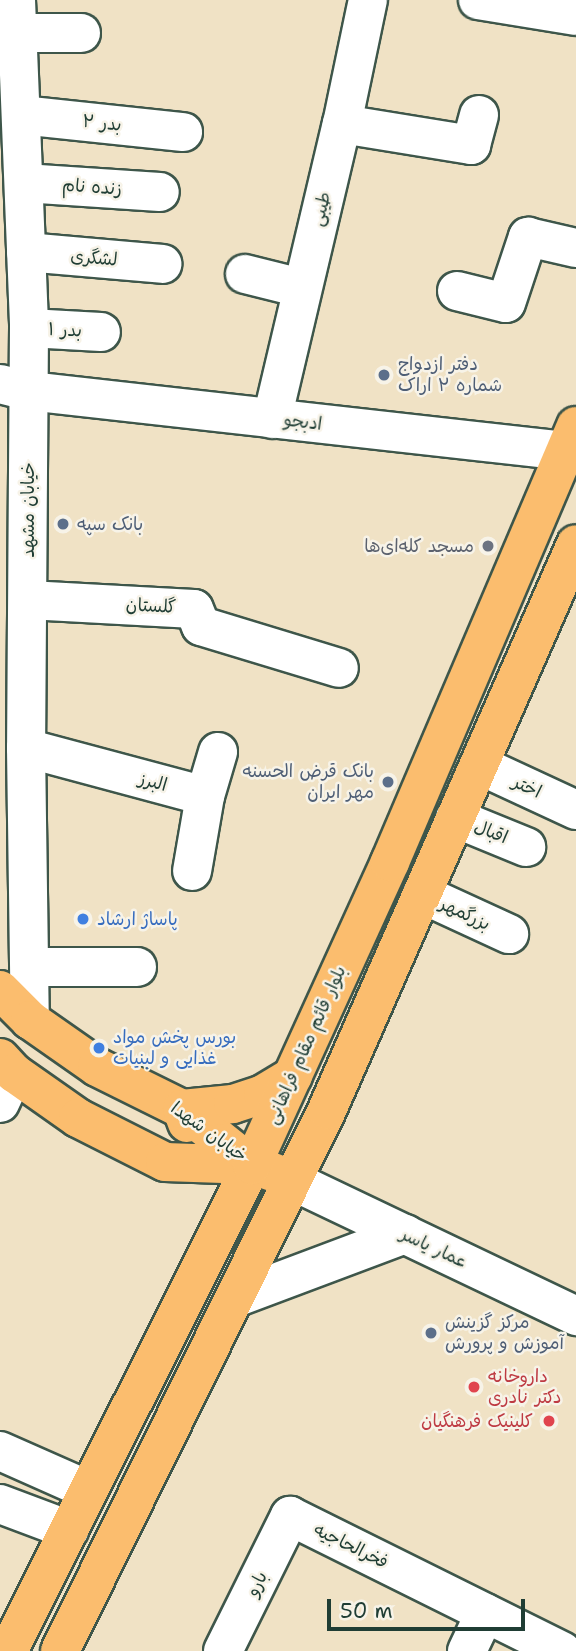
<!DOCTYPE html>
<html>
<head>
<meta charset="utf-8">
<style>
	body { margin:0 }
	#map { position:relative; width:576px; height:1651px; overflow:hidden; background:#f0e2c5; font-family:"Shantell Sans","Playpen Sans Arabic",sans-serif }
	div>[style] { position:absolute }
	.roads { filter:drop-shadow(2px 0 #3e564a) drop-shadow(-2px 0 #3e564a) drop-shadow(0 2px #3e564a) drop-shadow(0 -2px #3e564a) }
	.minor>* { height:38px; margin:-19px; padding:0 19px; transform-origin:19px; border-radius:19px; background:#fff }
	.major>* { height:38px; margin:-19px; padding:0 19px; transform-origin:19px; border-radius:19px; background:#fbbd6e }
	.dots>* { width:19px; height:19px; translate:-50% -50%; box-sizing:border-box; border:4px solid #f7f3e8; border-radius:50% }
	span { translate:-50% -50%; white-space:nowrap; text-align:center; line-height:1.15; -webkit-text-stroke:5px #f7f3e8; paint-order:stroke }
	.street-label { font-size:18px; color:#1f3d34 }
	.service-label { font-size:18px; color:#4e5e75 }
	.left { translate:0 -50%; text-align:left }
	.right { translate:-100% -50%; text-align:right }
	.worship-label { font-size:18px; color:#5b616d }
	.shop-label { font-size:18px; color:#366cbe }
	.health-label { font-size:18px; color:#be3a42 }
	.scale { position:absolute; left:327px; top:1599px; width:198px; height:32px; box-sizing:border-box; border:4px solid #1f3d34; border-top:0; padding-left:9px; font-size:21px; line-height:24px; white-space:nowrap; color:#1f3d34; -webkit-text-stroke:5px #f7f3e8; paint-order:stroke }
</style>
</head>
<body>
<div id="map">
	<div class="roads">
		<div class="minor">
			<i style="left:16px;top:0;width:328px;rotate:87.7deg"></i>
			<i style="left:29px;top:328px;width:420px;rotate:90.4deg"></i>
			<i style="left:26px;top:748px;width:272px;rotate:89.2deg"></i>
			<i style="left:478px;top:0;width:99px;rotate:9.3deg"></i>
			<i style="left:18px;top:33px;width:63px"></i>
			<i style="left:21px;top:115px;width:163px;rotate:6deg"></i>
			<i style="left:342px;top:124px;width:131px;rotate:9.2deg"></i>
			<i style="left:471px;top:145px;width:31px;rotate:-75deg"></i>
			<i style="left:24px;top:183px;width:136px;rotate:3.8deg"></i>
			<i style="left:26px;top:252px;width:137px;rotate:5deg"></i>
			<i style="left:245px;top:274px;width:58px;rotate:14deg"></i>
			<i style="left:457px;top:291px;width:50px;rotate:13.8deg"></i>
			<i style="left:506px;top:303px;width:70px;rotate:-71.6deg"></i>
			<i style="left:528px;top:237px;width:49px;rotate:12.9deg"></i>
			<i style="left:29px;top:328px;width:72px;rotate:3.2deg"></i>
			<i style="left:0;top:384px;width:30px;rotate:14deg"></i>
			<i style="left:29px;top:391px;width:539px;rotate:6.39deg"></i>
			<i style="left:272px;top:419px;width:303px;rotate:-76.7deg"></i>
			<i style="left:342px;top:124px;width:127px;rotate:-78.2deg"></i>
			<i style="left:28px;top:600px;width:166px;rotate:3.1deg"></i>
			<i style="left:194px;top:609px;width:18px;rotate:68deg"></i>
			<i style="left:201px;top:626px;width:144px;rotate:16.9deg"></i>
			<i style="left:26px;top:748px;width:185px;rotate:15deg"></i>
			<i style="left:205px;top:796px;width:76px;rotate:99.8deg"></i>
			<i style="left:479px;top:765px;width:107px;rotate:24.9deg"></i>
			<i style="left:205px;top:796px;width:46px;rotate:-73.5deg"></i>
			<i style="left:455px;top:818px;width:77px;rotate:22.2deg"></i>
			<i style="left:422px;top:894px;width:96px;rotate:24.7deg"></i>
			<i style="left:30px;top:967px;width:107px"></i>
			<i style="left:0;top:1103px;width:33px;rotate:-65deg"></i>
			<i style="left:293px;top:1181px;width:314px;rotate:25.5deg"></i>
			<i style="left:235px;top:1298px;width:182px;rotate:-20.6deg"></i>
			<i style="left:0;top:1451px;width:96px;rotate:23.9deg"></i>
			<i style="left:0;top:1504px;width:74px;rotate:20.6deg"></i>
			<i style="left:223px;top:1651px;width:151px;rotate:-63.6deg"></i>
			<i style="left:290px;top:1516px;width:304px;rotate:26.4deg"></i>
			<i style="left:467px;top:1651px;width:42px;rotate:-64.7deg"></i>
		</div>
		<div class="major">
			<i style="left:0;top:990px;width:42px;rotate:45deg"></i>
			<i style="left:30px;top:1020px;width:82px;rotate:35deg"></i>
			<i style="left:97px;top:1067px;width:95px;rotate:26.3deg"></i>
			<i style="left:182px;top:1109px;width:90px;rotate:38.7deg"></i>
			<i style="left:252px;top:1165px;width:24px;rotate:19deg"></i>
			<i style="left:0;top:1058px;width:21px;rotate:47deg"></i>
			<i style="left:14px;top:1073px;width:78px;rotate:35.1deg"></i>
			<i style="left:78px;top:1118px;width:97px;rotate:26.8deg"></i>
			<i style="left:165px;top:1162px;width:87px;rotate:2deg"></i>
			<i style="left:187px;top:1123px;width:15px;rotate:-110deg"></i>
			<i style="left:182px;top:1109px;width:51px;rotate:-5.6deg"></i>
			<i style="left:233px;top:1104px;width:32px;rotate:-18deg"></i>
			<i style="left:263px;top:1094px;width:35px;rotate:-31deg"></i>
			<i style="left:8px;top:1651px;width:544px;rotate:-63.34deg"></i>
			<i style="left:252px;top:1165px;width:333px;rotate:-65.5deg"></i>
			<i style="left:390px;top:862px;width:474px;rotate:-66.9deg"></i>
			<i style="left:60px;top:1651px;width:603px;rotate:-63.73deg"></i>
			<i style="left:327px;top:1110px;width:618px;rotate:-66.25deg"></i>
		</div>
	</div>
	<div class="dots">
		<i style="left:384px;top:375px;background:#5c6f8a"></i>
		<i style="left:63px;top:524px;background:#5c6f8a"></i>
		<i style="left:488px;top:546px;background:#6b7280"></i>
		<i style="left:388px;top:782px;background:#5c6f8a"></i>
		<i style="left:83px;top:919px;background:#3f7fe0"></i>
		<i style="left:99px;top:1048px;background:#3f7fe0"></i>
		<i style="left:431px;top:1333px;background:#5c6f8a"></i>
		<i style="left:474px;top:1387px;background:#e0444e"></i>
		<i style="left:549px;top:1421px;background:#e0444e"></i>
	</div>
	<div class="street-label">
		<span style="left:102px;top:123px;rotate:6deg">بدر ۲</span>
		<span style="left:92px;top:187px;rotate:4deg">زنده نام</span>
		<span style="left:321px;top:209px;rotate:-76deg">طیبی</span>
		<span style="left:94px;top:258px;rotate:5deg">لشگری</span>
		<span style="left:65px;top:330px;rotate:3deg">بدر ۱</span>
		<span style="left:303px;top:422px;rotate:7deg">ادبجو</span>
		<span style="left:28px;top:510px;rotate:-90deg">خیابان مشهد</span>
		<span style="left:151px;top:606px;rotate:3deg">گلستان</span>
		<span style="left:153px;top:782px;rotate:15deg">البرز</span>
		<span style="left:527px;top:787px;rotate:25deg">اختر</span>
		<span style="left:491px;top:832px;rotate:22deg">اقبال</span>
		<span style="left:465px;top:914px;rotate:25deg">بزرگمهر</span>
		<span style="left:306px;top:1045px;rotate:-66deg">بلوار قائم مقام فراهانی</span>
		<span style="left:209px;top:1132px;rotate:36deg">خیابان شهدا</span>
		<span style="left:434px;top:1248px;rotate:25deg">عمار یاسر</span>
		<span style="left:351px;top:1546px;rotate:26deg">فخرالحاجیه</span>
		<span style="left:257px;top:1584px;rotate:-64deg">بارو</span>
	</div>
	<div class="service-label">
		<span class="left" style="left:398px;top:375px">دفتر ازدواج<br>شماره ۲ اراک</span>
		<span class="left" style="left:77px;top:524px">بانک سپه</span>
		<span class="right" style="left:374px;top:782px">بانک قرض الحسنه<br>مهر ایران</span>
		<span class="left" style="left:445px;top:1333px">مرکز گزینش<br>آموزش و پرورش</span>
	</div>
	<div class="worship-label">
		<span class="right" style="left:474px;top:546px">مسجد کله‌ای‌ها</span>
	</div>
	<div class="shop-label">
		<span class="left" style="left:97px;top:919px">پاساژ ارشاد</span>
		<span class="left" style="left:113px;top:1048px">بورس پخش مواد<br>غذایی و لبنیات</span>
	</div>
	<div class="health-label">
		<span class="left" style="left:488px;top:1387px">داروخانه<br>دکتر نادری</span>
		<span class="right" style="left:533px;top:1421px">کلینیک فرهنگیان</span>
	</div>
	<div class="scale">50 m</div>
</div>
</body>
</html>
